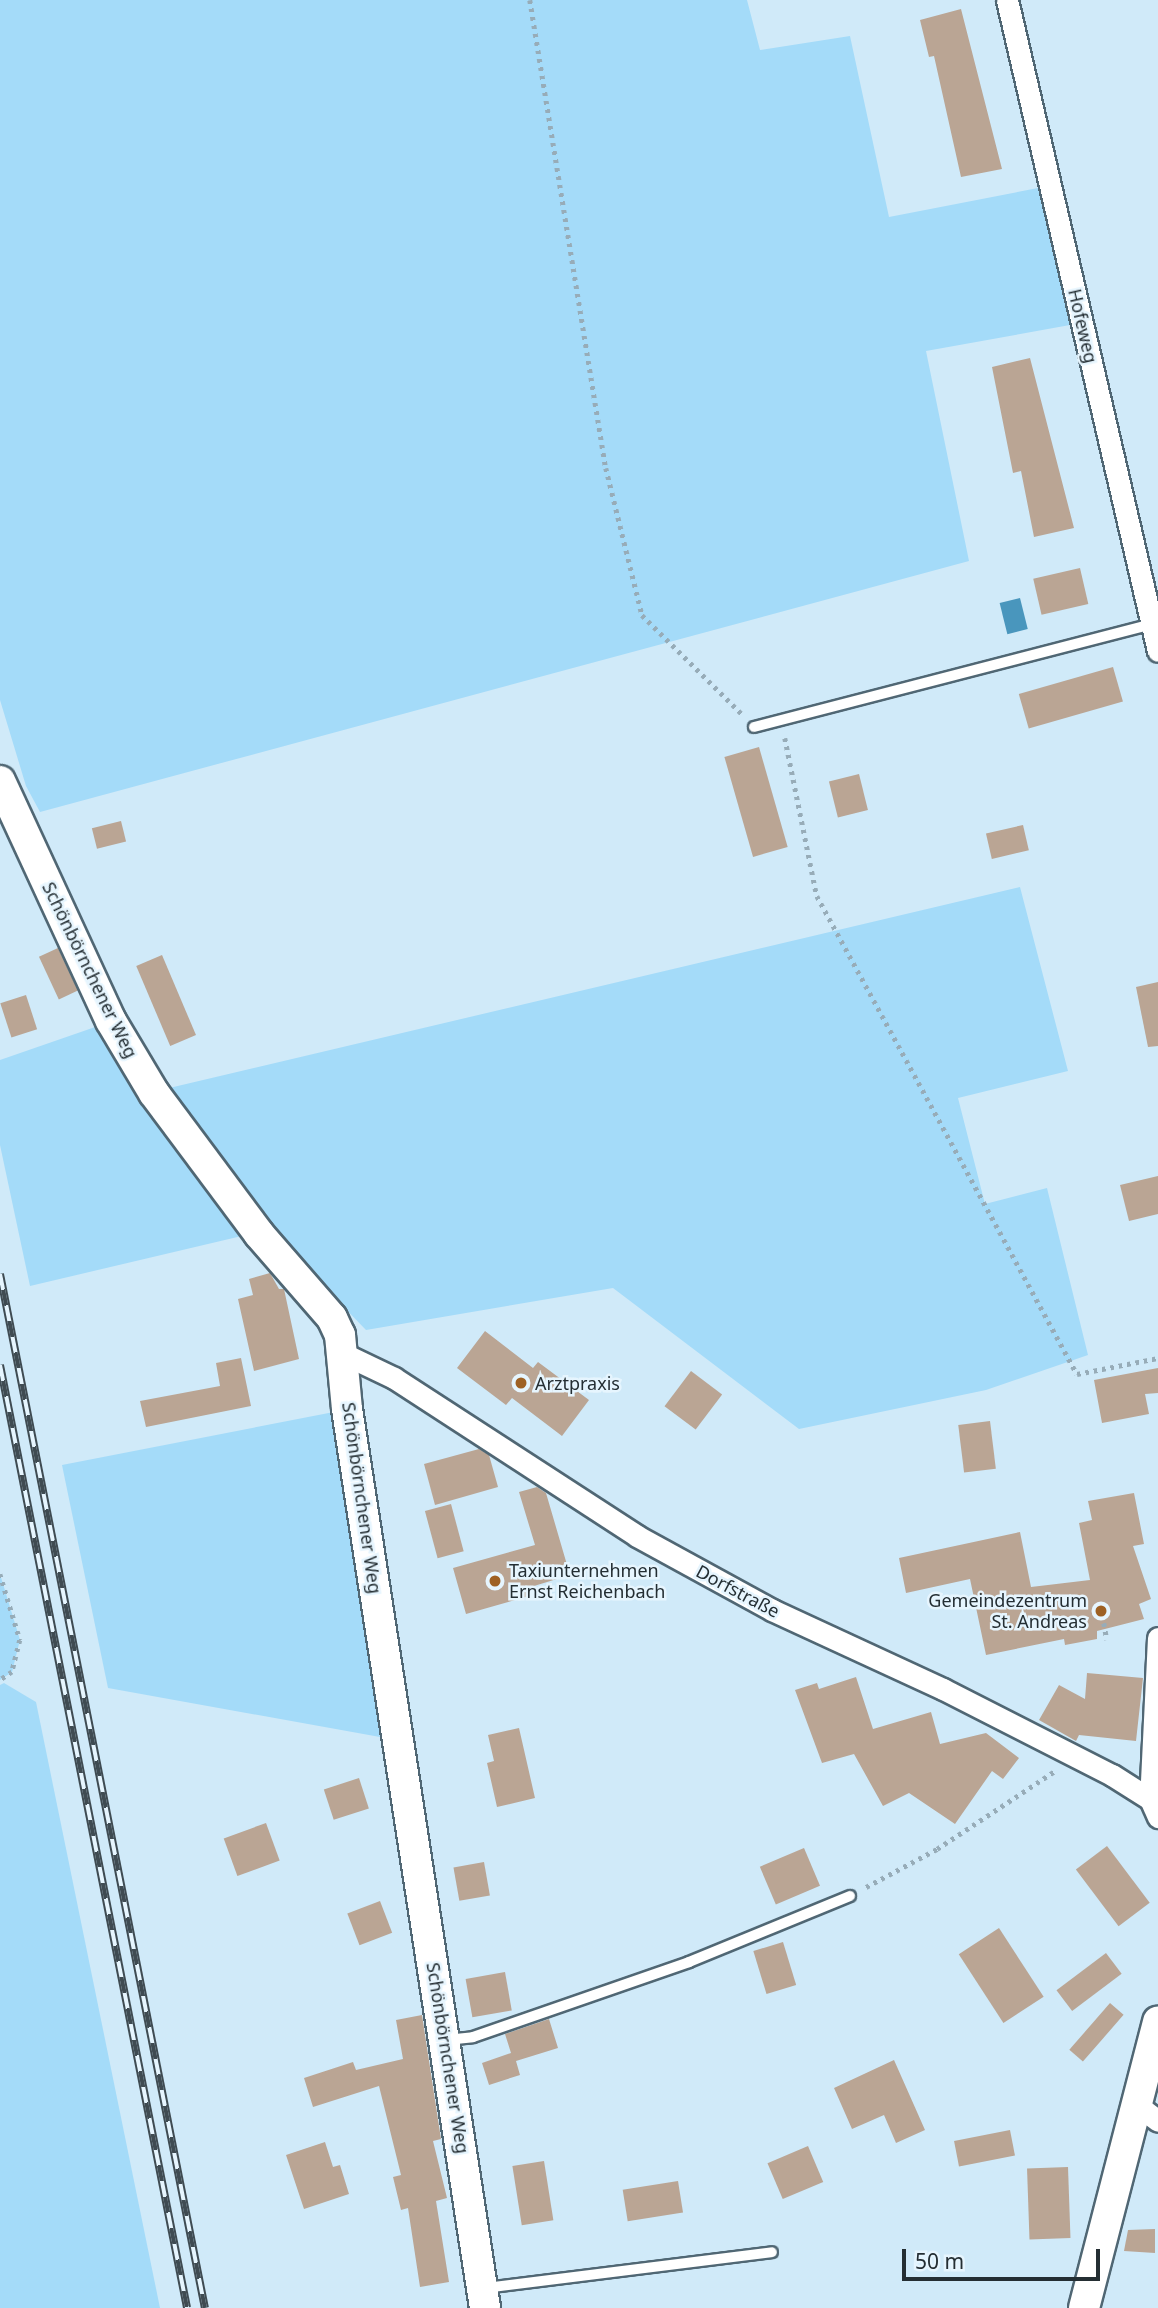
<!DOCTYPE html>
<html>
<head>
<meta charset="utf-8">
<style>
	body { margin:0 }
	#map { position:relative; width:1158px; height:2308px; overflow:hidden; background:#d0eaf9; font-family:"Noto Sans",sans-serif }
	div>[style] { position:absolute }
	.green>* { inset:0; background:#a4dbf9 }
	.water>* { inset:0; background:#4996bd; transform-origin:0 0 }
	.building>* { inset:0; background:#baa594; transform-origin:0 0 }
	.path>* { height:4.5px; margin-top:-2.25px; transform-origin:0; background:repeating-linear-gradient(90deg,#97acb8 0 3.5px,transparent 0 8.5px) }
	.roads { filter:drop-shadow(2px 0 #506774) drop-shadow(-2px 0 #506774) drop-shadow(0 2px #506774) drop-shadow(0 -2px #506774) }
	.lane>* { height:10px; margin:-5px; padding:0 5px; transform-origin:5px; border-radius:5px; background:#fff }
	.street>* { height:21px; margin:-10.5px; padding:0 10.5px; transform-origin:10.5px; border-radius:10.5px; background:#fff }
	.secondary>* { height:30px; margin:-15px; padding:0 15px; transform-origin:15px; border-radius:15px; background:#fff }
	.rail>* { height:8px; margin-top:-4px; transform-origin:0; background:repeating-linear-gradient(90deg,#e6f5fe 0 16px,#3f4b52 0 32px); box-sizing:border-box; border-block:2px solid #3f4b52 }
	.dots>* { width:19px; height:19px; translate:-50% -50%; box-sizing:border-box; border:4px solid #e6f5fe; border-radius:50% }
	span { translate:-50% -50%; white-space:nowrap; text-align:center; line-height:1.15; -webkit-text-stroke:5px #e6f5fe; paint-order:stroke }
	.street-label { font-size:18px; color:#242e33 }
	.poi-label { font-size:18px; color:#242e33 }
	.left { translate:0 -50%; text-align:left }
	.right { translate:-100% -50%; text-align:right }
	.scale { position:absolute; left:902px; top:2249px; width:198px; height:32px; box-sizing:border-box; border:4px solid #242e33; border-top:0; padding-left:9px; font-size:21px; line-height:24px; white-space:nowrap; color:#242e33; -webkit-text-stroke:5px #e6f5fe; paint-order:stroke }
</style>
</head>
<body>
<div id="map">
	<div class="green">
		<i style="clip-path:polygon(0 0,747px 0,760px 50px,850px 36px,889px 217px,1038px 188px,1070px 325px,926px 351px,969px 561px,40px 812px,26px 786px,0 700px)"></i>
		<i style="clip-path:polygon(1020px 887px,1068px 1071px,958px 1098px,985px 1204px,1047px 1188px,1088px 1355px,986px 1390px,799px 1429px,613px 1288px,366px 1330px,269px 1230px,165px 1089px)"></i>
		<i style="clip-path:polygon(101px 1025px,246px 1235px,30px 1286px,0 1145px,0 1060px)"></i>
		<i style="clip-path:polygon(339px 1411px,380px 1737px,108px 1688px,62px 1465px)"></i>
		<i style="clip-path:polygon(0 1574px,20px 1640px,12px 1672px,0 1680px)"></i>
		<i style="clip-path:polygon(4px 1683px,36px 1702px,160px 2308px,0 2308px,0 1685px)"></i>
	</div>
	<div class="water">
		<i style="left:1020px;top:598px;width:32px;height:21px;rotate:76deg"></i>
	</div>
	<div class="building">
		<i style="clip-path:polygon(961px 9px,1002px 169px,961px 177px,934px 56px,929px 57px,920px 20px)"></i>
		<i style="clip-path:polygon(1030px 358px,1074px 528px,1034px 537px,1021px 471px,1013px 473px,992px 367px)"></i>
		<i style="left:1080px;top:568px;width:37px;height:48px;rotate:77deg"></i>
		<i style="left:1113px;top:667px;width:36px;height:98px;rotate:74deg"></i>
		<i style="left:759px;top:747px;width:104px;height:36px;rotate:74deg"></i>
		<i style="left:859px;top:774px;width:37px;height:31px;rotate:76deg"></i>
		<i style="left:121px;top:821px;width:21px;height:30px;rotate:76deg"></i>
		<i style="left:1023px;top:825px;width:26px;height:38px;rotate:77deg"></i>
		<i style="left:58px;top:948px;width:47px;height:21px;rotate:65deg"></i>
		<i style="left:162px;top:955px;width:87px;height:28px;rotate:67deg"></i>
		<i style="clip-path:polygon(1158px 982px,1158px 1046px,1148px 1047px,1136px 987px)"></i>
		<i style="left:26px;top:995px;width:36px;height:27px;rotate:72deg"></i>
		<i style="clip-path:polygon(1158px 1176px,1158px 1214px,1129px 1221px,1120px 1185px)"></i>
		<i style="clip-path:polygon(270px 1273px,279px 1289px,284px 1289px,299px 1359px,254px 1371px,238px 1299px,253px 1295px,249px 1279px)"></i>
		<i style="clip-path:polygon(485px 1331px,533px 1368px,538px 1362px,589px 1400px,562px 1436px,512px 1398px,506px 1405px,457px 1368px)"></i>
		<i style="clip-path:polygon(241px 1358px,251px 1406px,146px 1427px,140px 1401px,220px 1386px,216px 1363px)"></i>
		<i style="clip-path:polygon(1158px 1368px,1158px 1393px,1145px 1394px,1149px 1414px,1102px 1423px,1094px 1380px)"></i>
		<i style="left:691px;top:1371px;width:39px;height:44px;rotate:37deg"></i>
		<i style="left:990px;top:1421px;width:48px;height:32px;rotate:83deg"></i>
		<i style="clip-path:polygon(479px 1449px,489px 1455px,498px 1487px,435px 1505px,424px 1464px)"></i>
		<i style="clip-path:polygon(537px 1487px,546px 1493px,570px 1575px,534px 1586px,536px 1594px,466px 1614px,453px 1568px,535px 1545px,519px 1492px)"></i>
		<i style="clip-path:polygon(1134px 1493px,1144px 1544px,1133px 1546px,1151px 1599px,1139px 1604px,1144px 1619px,1097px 1631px,1097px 1639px,1065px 1645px,1064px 1639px,986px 1655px,970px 1579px,906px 1593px,899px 1558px,1020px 1532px,1031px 1587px,1090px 1580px,1079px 1523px,1092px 1520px,1088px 1501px)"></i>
		<i style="left:451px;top:1504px;width:49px;height:27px;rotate:75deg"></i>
		<i style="clip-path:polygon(1087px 1673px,1143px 1678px,1136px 1741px,1079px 1735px,1076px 1741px,1039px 1720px,1059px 1685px,1085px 1699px)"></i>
		<i style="clip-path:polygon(856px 1677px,873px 1729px,931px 1712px,940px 1744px,986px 1733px,1019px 1758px,1003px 1779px,992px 1771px,955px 1824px,909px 1793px,883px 1806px,854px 1754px,822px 1763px,795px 1690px,817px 1683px,819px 1689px)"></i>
		<i style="clip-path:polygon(519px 1728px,535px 1798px,497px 1807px,487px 1763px,494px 1761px,488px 1735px)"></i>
		<i style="left:359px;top:1778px;width:32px;height:37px;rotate:72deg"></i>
		<i style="left:266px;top:1823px;width:40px;height:45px;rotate:70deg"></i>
		<i style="left:1107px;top:1846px;width:71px;height:39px;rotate:53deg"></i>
		<i style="left:804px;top:1848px;width:41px;height:48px;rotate:67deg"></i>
		<i style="left:484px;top:1862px;width:34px;height:31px;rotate:80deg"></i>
		<i style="left:380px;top:1901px;width:34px;height:35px;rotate:69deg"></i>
		<i style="left:999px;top:1928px;width:82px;height:48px;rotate:57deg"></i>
		<i style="left:783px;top:1942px;width:45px;height:31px;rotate:73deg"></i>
		<i style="left:1106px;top:1953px;width:26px;height:62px;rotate:53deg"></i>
		<i style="left:505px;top:1972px;width:39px;height:40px;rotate:80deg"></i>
		<i style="left:1110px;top:2003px;width:18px;height:62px;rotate:41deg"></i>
		<i style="clip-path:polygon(422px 2015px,441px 2139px,433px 2141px,447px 2198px,436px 2201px,449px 2282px,420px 2287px,408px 2208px,401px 2210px,393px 2177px,401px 2175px,379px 2086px,313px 2107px,304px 2078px,353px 2062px,356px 2070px,403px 2059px,396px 2020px)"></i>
		<i style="clip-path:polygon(549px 2019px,558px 2048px,516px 2061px,520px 2075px,489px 2085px,482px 2063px,511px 2053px,505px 2034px)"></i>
		<i style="clip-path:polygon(894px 2060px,925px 2130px,896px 2143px,884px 2115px,852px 2129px,834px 2088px)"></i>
		<i style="left:1010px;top:2130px;width:26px;height:57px;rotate:79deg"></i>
		<i style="clip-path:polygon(325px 2142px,333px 2167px,340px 2165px,349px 2194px,304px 2209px,286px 2155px)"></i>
		<i style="left:808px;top:2146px;width:39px;height:44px;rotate:67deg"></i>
		<i style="left:544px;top:2161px;width:60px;height:32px;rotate:81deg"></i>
		<i style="left:1068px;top:2167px;width:71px;height:41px;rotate:88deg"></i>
		<i style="left:678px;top:2181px;width:32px;height:56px;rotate:81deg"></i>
		<i style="clip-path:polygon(1155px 2229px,1155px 2253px,1124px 2251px,1128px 2230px)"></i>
	</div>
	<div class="path">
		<i style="left:530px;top:0;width:474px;rotate:80.8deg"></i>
		<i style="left:606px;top:468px;width:151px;rotate:76.2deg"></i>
		<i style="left:642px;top:615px;width:144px;rotate:44.7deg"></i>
		<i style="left:785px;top:738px;width:161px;rotate:78.6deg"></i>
		<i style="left:817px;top:896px;width:544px;rotate:61.46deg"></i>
		<i style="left:1077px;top:1374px;width:83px;rotate:-11.2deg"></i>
		<i style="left:0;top:1574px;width:69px;rotate:73.1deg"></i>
		<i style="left:20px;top:1640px;width:33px;rotate:104deg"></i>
		<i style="left:12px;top:1672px;width:14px;rotate:146deg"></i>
		<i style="left:1104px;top:1623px;width:17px;rotate:80deg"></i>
		<i style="left:866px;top:1887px;width:81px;rotate:-28.2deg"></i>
		<i style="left:937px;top:1849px;width:141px;rotate:-33.5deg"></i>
	</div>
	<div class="roads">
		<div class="lane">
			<i style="left:754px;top:727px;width:410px;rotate:-14.5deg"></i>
			<i style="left:446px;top:2040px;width:27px;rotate:-6deg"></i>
			<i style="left:473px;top:2037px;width:229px;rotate:-19.1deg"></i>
			<i style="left:689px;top:1962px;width:174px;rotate:-22.3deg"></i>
			<i style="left:485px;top:2288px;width:289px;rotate:-7.1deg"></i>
		</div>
		<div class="street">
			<i style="left:1007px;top:0;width:668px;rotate:76.94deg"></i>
			<i style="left:344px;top:1354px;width:55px;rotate:25.6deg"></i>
			<i style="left:394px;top:1378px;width:290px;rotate:33deg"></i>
			<i style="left:637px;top:1536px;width:154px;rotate:28.7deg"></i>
			<i style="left:772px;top:1610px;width:188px;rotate:24.8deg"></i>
			<i style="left:943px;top:1689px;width:190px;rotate:27deg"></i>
			<i style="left:1112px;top:1775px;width:45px;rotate:32.3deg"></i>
			<i style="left:1158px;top:1638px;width:161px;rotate:92.8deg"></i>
			<i style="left:1150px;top:1799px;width:20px;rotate:66deg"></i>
			<i style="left:1137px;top:2105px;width:26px;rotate:37deg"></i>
		</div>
		<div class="secondary">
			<i style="left:0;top:781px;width:264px;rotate:65.2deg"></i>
			<i style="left:111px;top:1021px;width:84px;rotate:59.2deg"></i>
			<i style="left:154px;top:1093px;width:176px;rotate:53.3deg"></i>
			<i style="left:259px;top:1234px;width:111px;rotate:49deg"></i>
			<i style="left:332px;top:1318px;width:19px;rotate:65deg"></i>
			<i style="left:340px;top:1335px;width:74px;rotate:84.6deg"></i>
			<i style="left:347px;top:1409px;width:910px;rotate:81.27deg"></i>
			<i style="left:1084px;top:2308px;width:296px;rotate:-75.5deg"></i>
		</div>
	</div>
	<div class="rail">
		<i style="left:0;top:1274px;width:1054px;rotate:78.79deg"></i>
		<i style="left:0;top:1365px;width:961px;rotate:78.78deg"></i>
	</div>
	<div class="dots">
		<i style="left:521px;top:1383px;background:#9e6124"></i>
		<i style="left:495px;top:1581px;background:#9e6124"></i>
		<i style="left:1101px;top:1611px;background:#9e6124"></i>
	</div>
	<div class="street-label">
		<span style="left:1083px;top:326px;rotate:77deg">Hofeweg</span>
		<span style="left:90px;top:970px;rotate:64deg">Schönbörnchener Weg</span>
		<span style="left:362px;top:1498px;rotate:82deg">Schönbörnchener Weg</span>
		<span style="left:738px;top:1591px;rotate:28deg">Dorfstraße</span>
		<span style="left:448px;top:2058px;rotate:81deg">Schönbörnchener Weg</span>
	</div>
	<div class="poi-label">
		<span class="left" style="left:535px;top:1383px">Arztpraxis</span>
		<span class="left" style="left:509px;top:1581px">Taxiunternehmen<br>Ernst Reichenbach</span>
		<span class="right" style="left:1087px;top:1611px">Gemeindezentrum<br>St. Andreas</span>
	</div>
	<div class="scale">50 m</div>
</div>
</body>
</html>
